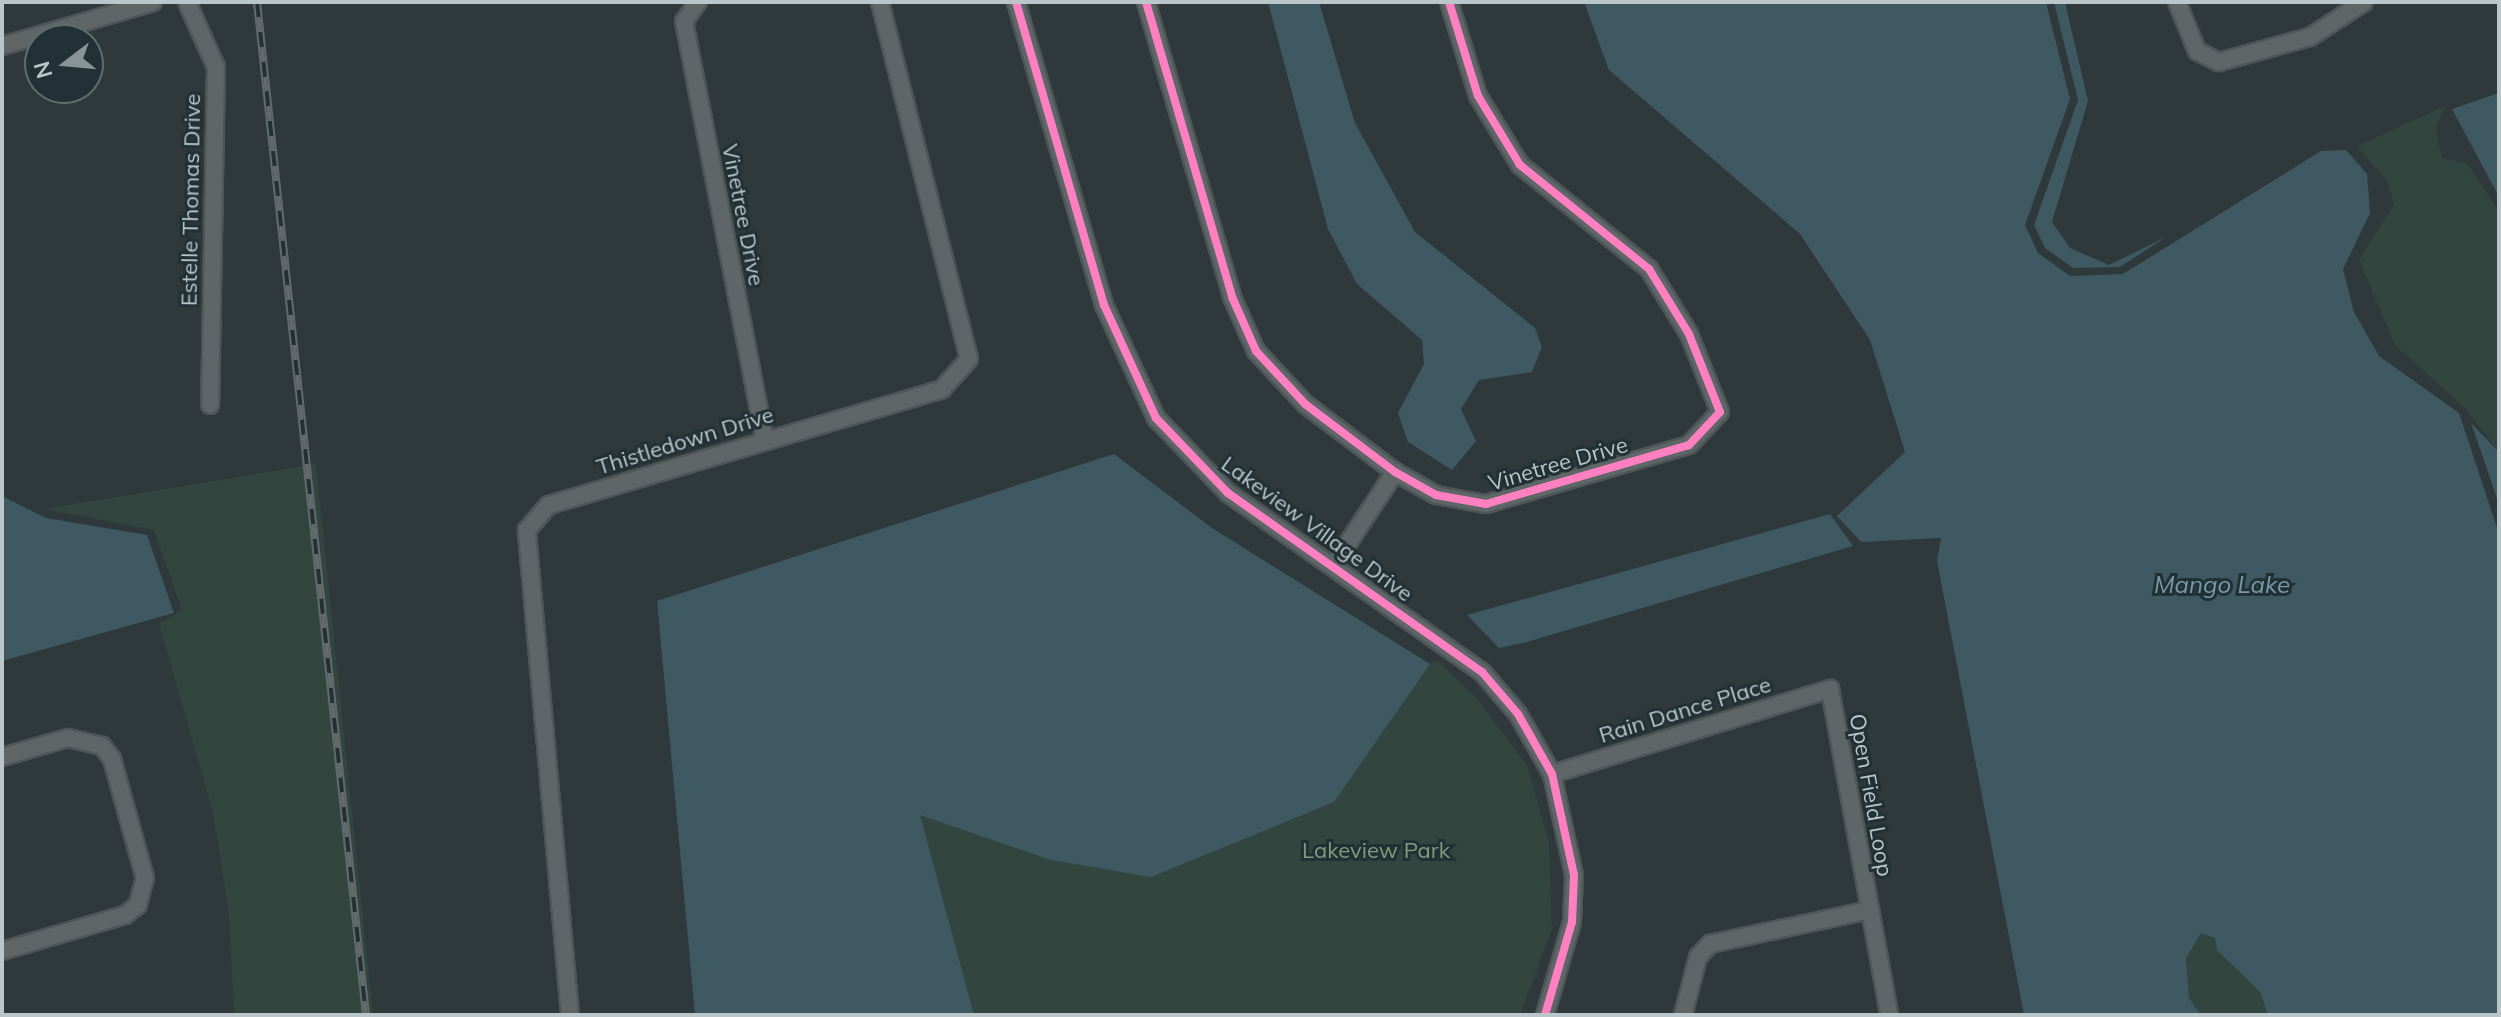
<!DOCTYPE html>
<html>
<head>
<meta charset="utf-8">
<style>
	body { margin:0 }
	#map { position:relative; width:2501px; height:1017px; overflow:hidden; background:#2f383b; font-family:Mulish,sans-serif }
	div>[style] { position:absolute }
	.green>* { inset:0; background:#32463f }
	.water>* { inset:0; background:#3e5961 }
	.roads { filter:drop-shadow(2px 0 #4e5658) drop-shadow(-2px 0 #4e5658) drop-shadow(0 2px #4e5658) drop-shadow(0 -2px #4e5658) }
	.minor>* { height:16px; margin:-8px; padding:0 8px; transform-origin:8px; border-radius:8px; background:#5e6668 }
	.rail>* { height:8px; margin-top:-4px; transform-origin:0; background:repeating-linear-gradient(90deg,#223135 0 15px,#636a6c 0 30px); box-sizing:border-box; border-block:2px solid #636a6c }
	.cycleway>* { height:8px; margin:-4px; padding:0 4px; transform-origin:4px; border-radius:4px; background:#ff80c0 }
	span { translate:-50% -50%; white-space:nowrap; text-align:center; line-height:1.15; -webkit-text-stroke:6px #223135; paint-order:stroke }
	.street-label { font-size:22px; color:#bac6ca }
	.park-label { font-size:22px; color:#809d7b }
	.water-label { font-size:24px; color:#779ba5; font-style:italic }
	.frame { position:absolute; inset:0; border:4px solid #bac6ca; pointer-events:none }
	.north { position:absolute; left:24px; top:24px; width:80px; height:80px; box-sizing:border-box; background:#223135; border:2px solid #5f6d71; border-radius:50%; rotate:254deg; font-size:22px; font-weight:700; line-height:32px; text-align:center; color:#bac6ca }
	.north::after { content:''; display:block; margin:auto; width:28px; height:36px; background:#899498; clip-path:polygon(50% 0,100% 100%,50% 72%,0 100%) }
</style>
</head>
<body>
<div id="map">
	<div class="green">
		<i style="clip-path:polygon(2445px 106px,2436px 128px,2442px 158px,2467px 164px,2499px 211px,2499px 452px,2466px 409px,2395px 345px,2359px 260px,2394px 204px,2387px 181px,2357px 146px)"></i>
		<i style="clip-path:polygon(316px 464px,373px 1015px,234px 1015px,229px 913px,213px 813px,159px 624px,182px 610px,154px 530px,44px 509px)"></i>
		<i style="clip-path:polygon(1438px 661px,1477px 699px,1527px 765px,1549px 842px,1552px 929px,1520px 1015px,974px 1015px,919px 815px)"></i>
		<i style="clip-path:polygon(2201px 933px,2215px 938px,2217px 950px,2260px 992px,2268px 1015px,2201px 1015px,2189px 998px,2186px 958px)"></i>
	</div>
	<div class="water">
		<i style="clip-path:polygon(1268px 2px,1319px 2px,1355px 123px,1415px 232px,1535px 328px,1542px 347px,1532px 372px,1479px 380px,1461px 409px,1476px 441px,1452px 470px,1408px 442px,1398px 413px,1424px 364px,1422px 340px,1357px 284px,1328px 229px)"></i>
		<i style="clip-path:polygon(1584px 2px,2046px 2px,2070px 99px,2025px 225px,2038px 253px,2070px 276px,2123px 274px,2321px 151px,2346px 150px,2367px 174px,2370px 213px,2343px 269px,2354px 312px,2379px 356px,2459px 413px,2499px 534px,2499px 1015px,2268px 1015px,2260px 992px,2217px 950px,2215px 938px,2201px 933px,2186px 958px,2189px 998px,2201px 1015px,2024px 1015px,1937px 561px,1941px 538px,1861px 542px,1837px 516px,1905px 452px,1870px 340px,1800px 234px,1609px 70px)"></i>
		<i style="clip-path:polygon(2054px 2px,2065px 2px,2088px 101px,2052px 222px,2070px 248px,2109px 265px,2166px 237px,2120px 267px,2073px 268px,2045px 248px,2034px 225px,2078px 100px)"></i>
		<i style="clip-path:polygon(2499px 93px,2499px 197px,2452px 109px)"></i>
		<i style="clip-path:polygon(2471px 423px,2499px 452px,2499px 504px)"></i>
		<i style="clip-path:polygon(1114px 454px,1212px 528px,1430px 664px,1334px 802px,1151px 877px,1051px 860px,920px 815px,974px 1015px,695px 1015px,657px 601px)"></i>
		<i style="clip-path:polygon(2px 496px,46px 518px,147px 535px,174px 613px,2px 661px)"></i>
		<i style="clip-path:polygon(1830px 514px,1853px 546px,1523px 643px,1499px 648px,1467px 615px)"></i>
	</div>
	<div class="roads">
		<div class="minor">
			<i style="left:187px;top:2px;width:71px;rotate:66deg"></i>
			<i style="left:216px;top:67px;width:338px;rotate:91deg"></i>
			<i style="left:698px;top:2px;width:24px;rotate:126deg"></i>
			<i style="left:684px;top:21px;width:427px;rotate:79.1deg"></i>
			<i style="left:1016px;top:2px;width:316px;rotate:73.8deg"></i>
			<i style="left:1104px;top:305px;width:124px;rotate:65.3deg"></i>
			<i style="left:1156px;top:418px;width:104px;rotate:46.2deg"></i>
			<i style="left:1228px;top:493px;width:311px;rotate:35.2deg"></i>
			<i style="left:1482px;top:672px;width:55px;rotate:49.4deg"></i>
			<i style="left:1518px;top:714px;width:69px;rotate:60.5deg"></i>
			<i style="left:1552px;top:774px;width:103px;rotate:77.7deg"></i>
			<i style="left:1574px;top:875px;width:47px;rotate:92.4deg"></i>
			<i style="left:1572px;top:922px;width:97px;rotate:106.2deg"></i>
			<i style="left:1146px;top:2px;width:307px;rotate:73.7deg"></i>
			<i style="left:1232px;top:297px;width:59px;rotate:66deg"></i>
			<i style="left:1256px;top:351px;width:72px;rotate:47.2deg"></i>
			<i style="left:1305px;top:404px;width:113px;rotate:37.1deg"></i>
			<i style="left:1395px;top:472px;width:47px;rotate:29.3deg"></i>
			<i style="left:1436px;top:495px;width:51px;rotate:10.2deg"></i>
			<i style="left:1486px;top:504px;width:211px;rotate:-16.2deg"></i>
			<i style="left:1689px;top:445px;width:45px;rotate:-46.8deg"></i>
			<i style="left:1720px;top:412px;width:84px;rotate:-111.7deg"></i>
			<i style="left:1689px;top:334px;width:76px;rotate:-121.6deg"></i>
			<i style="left:1649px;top:269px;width:166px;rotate:-141.1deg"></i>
			<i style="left:1520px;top:165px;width:81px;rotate:-121.3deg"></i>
			<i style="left:1478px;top:96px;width:98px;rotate:-107.1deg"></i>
			<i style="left:2177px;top:2px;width:53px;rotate:67.8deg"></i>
			<i style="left:2197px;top:51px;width:25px;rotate:27deg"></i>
			<i style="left:2219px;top:62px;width:94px;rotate:-15.4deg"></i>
			<i style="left:2310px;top:37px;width:64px;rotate:-32.9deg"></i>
			<i style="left:2px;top:46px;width:157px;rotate:-16.2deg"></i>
			<i style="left:1333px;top:566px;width:113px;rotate:-56.6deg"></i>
			<i style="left:2px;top:757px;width:69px;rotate:-16.1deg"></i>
			<i style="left:68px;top:738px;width:35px;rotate:13deg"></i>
			<i style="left:102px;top:746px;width:16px;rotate:52deg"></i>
			<i style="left:112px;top:759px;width:123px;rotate:74.5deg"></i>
			<i style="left:145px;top:878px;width:28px;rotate:105deg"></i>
			<i style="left:138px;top:905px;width:16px;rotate:142deg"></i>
			<i style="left:125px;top:915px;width:128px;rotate:163.7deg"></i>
			<i style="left:1552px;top:774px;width:291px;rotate:-17deg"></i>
			<i style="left:1830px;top:689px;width:331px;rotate:79.7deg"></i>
			<i style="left:570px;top:1015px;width:487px;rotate:-95.1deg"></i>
			<i style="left:527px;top:530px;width:33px;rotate:-49deg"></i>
			<i style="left:549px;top:505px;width:410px;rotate:-16.4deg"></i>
			<i style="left:942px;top:389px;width:40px;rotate:-48deg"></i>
			<i style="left:969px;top:359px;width:368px;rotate:-104deg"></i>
			<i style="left:1683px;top:1015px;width:60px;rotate:-75.5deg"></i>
			<i style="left:1698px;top:957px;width:18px;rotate:-47deg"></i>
			<i style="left:1710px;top:944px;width:164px;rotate:-12deg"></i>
		</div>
	</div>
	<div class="rail">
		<i style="left:257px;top:2px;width:1019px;rotate:83.86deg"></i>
	</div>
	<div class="cycleway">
		<i style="left:1016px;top:2px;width:316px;rotate:73.8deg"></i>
		<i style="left:1104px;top:305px;width:124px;rotate:65.3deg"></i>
		<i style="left:1156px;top:418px;width:104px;rotate:46.2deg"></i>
		<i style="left:1228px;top:493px;width:311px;rotate:35.2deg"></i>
		<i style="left:1482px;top:672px;width:55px;rotate:49.4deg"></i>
		<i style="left:1518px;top:714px;width:69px;rotate:60.5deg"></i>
		<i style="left:1552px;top:774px;width:103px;rotate:77.7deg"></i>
		<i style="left:1574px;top:875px;width:47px;rotate:92.4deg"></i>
		<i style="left:1572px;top:922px;width:97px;rotate:106.2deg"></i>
		<i style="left:1146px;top:2px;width:307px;rotate:73.7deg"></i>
		<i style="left:1232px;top:297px;width:59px;rotate:66deg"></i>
		<i style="left:1256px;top:351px;width:72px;rotate:47.2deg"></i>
		<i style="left:1305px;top:404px;width:113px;rotate:37.1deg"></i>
		<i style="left:1395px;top:472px;width:47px;rotate:29.3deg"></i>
		<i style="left:1436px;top:495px;width:51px;rotate:10.2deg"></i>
		<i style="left:1486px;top:504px;width:211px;rotate:-16.2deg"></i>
		<i style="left:1689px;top:445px;width:45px;rotate:-46.8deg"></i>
		<i style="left:1720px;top:412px;width:84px;rotate:-111.7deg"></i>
		<i style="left:1689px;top:334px;width:76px;rotate:-121.6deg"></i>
		<i style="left:1649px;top:269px;width:166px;rotate:-141.1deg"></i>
		<i style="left:1520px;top:165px;width:81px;rotate:-121.3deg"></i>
		<i style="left:1478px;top:96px;width:98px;rotate:-107.1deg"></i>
	</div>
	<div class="street-label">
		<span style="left:191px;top:200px;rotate:-89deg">Estelle Thomas Drive</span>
		<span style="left:743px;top:215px;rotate:79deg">Vinetree Drive</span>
		<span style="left:685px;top:441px;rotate:-17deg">Thistledown Drive</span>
		<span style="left:1558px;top:464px;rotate:-16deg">Vinetree Drive</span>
		<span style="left:1317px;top:529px;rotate:36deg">Lakeview Village Drive</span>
		<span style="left:1685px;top:710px;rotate:-17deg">Rain Dance Place</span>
		<span style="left:1871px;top:795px;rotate:80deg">Open Field Loop</span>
	</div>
	<div class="park-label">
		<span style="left:1376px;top:851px">Lakeview Park</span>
	</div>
	<div class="water-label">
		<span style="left:2222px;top:585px">Mango Lake</span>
	</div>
	<div class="frame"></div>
	<div class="north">N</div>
</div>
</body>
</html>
